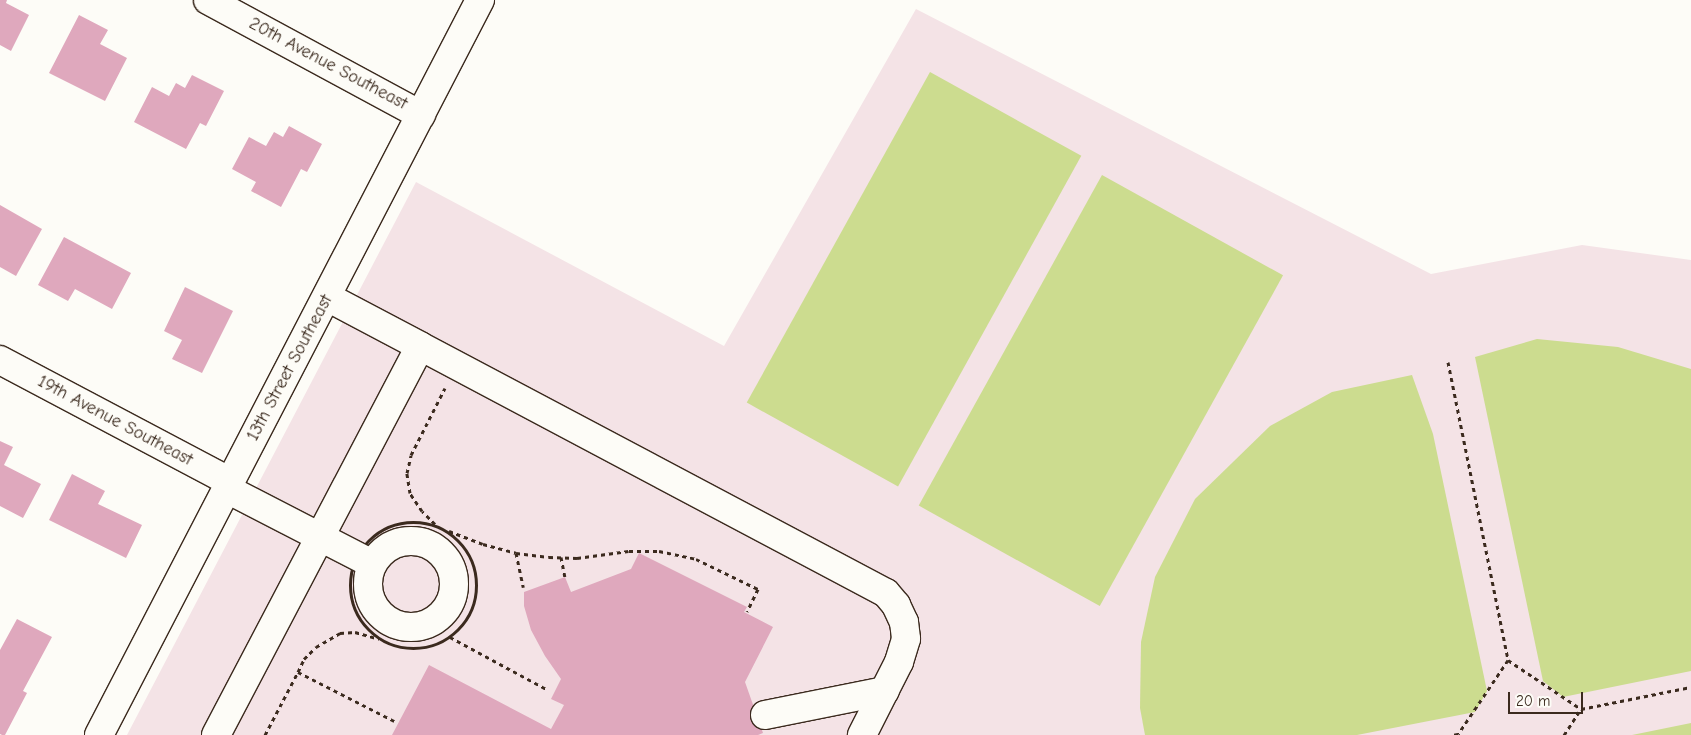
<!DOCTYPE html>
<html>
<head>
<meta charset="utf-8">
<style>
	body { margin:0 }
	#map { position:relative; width:1691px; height:735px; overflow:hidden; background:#fdfcf7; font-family:"Comic Neue",sans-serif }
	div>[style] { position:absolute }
	.built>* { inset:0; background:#f4e3e6 }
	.green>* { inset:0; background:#ccdc8f; transform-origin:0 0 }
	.building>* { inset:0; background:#dfa8bd }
	.path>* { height:3px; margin-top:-1.5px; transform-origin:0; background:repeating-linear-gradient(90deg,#3b2a1e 0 4px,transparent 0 8px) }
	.path>.ring { margin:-1.5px; padding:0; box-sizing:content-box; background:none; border:3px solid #3b2a1e; border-radius:50% }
	.roads { filter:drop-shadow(1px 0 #3b2a1e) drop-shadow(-1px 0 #3b2a1e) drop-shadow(0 1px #3b2a1e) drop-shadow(0 -1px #3b2a1e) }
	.minor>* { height:28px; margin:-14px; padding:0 14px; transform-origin:14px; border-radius:14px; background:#fdfcf7 }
	.minor>.ring { margin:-14px; padding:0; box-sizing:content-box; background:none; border:28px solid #fdfcf7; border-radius:50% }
	span { translate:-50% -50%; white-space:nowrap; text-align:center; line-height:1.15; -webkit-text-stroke:4px #fdfcf7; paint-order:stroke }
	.street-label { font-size:18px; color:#3b2a1e }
	.scale { position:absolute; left:1508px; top:692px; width:75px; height:22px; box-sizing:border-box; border:2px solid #3b2a1e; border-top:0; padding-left:6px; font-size:15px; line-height:18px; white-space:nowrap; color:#3b2a1e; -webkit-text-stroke:4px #fdfcf7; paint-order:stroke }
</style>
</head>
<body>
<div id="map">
	<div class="built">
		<i style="clip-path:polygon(916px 9px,1431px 274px,1582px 245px,1691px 260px,1691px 735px,127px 735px,416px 182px,724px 346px)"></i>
	</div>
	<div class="green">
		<i style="left:930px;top:72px;width:173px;height:378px;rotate:29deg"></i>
		<i style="left:1102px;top:175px;width:207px;height:378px;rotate:29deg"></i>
		<i style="clip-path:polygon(1537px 339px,1618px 347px,1691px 369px,1691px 671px,1563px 697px,1543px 681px,1475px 357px)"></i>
		<i style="clip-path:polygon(1412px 375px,1433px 434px,1487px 691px,1475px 712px,1357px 735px,1145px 735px,1140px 708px,1141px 642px,1155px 577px,1195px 499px,1270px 426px,1332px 392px)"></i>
		<i style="clip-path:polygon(1691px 723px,1691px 735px,1632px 735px)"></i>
	</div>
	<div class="building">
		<i style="clip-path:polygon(0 0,7px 0,6px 3px,29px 15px,11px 51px,0 45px)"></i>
		<i style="clip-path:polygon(79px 15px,108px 30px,100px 44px,127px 58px,105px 101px,49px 73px)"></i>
		<i style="clip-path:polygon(192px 75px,224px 91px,206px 126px,200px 123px,186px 149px,134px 122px,152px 87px,169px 96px,176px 83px,185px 88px)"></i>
		<i style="clip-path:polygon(289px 126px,322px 144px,307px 172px,301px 169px,281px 207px,251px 191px,256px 182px,232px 169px,249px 137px,266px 146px,274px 132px,283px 137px)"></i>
		<i style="clip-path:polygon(0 205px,42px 229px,16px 276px,0 267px)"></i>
		<i style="clip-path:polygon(64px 237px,131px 273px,112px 309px,75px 289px,68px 301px,38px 285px)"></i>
		<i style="clip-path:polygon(185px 287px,233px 311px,202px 373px,172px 359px,182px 340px,164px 331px)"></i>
		<i style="clip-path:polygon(0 441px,13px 447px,4px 465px,41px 484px,23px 518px,0 506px)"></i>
		<i style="clip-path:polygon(72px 474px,105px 491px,98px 504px,142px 525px,126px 558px,49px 520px)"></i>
		<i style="clip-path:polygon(639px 553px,747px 607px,744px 612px,773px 627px,745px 682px,763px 733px,758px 735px,392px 735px,429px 665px,551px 729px,564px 705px,551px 699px,561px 679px,545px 656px,531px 630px,524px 606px,524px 592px,565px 577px,571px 592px,631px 569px)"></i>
		<i style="clip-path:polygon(17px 619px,52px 637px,23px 691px,27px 693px,5px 735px,2px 735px,0 734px,0 650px)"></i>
	</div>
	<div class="path">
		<i style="left:1448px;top:362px;width:304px;rotate:78.6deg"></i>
		<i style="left:1508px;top:660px;width:89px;rotate:124deg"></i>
		<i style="left:1458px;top:734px;width:6px;rotate:171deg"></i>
		<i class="ring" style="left:350px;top:522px;width:123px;height:123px"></i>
		<i style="left:435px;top:524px;width:18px;rotate:-135deg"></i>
		<i style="left:422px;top:511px;width:22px;rotate:-124deg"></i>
		<i style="left:410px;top:493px;width:20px;rotate:-99deg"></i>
		<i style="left:407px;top:473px;width:18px;rotate:-77deg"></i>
		<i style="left:411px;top:455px;width:75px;rotate:-63.1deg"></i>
		<i style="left:449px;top:531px;width:36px;rotate:21deg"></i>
		<i style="left:483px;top:544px;width:34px;rotate:15deg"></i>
		<i style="left:516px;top:553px;width:33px;rotate:7deg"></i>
		<i style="left:549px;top:557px;width:28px;rotate:2deg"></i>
		<i style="left:577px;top:558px;width:52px;rotate:-7.7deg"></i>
		<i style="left:629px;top:551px;width:30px"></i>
		<i style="left:659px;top:551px;width:38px;rotate:12deg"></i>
		<i style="left:696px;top:559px;width:69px;rotate:25.8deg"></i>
		<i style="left:758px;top:589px;width:25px;rotate:116deg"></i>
		<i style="left:516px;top:553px;width:35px;rotate:78deg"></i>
		<i style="left:561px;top:557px;width:20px;rotate:79deg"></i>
		<i style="left:450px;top:637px;width:111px;rotate:28.4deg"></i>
		<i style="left:1508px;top:660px;width:88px;rotate:33.9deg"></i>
		<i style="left:298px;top:672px;width:14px;rotate:-65deg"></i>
		<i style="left:304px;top:659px;width:17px;rotate:-45deg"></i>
		<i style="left:316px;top:647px;width:28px;rotate:-30deg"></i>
		<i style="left:340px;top:633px;width:15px;rotate:-4deg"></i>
		<i style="left:355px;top:632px;width:25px;rotate:16deg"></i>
		<i style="left:265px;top:735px;width:71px;rotate:-62.4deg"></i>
		<i style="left:298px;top:672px;width:108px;rotate:27deg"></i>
		<i style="left:1564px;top:735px;width:31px;rotate:-57deg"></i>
		<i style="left:1581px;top:709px;width:112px;rotate:-11.3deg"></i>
	</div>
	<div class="roads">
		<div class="minor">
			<i style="left:208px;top:0;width:242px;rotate:28.4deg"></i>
			<i style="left:420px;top:346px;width:527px;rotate:27.93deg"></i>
			<i style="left:886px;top:593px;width:16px;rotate:50deg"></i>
			<i style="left:896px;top:605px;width:19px;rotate:65deg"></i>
			<i style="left:904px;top:622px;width:17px;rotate:83deg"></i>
			<i style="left:906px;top:639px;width:24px;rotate:107deg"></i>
			<i style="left:899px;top:662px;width:82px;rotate:116.9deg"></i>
			<i style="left:0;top:360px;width:260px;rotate:27.9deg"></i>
			<i style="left:227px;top:489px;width:163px;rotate:27.3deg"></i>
			<i class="ring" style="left:368px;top:541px;width:58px;height:58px"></i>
			<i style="left:765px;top:715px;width:122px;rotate:-11.3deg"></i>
			<i style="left:99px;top:735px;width:828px;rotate:-62.6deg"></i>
			<i style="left:216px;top:735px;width:439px;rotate:-62.3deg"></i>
			<i style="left:420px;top:346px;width:105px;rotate:-152.2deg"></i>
		</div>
	</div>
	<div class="street-label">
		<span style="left:328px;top:64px;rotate:28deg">20th Avenue Southeast</span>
		<span style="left:290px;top:368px;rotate:-62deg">13th Street Southeast</span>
		<span style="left:115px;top:421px;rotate:28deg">19th Avenue Southeast</span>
	</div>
	<div class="scale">20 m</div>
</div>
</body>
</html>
